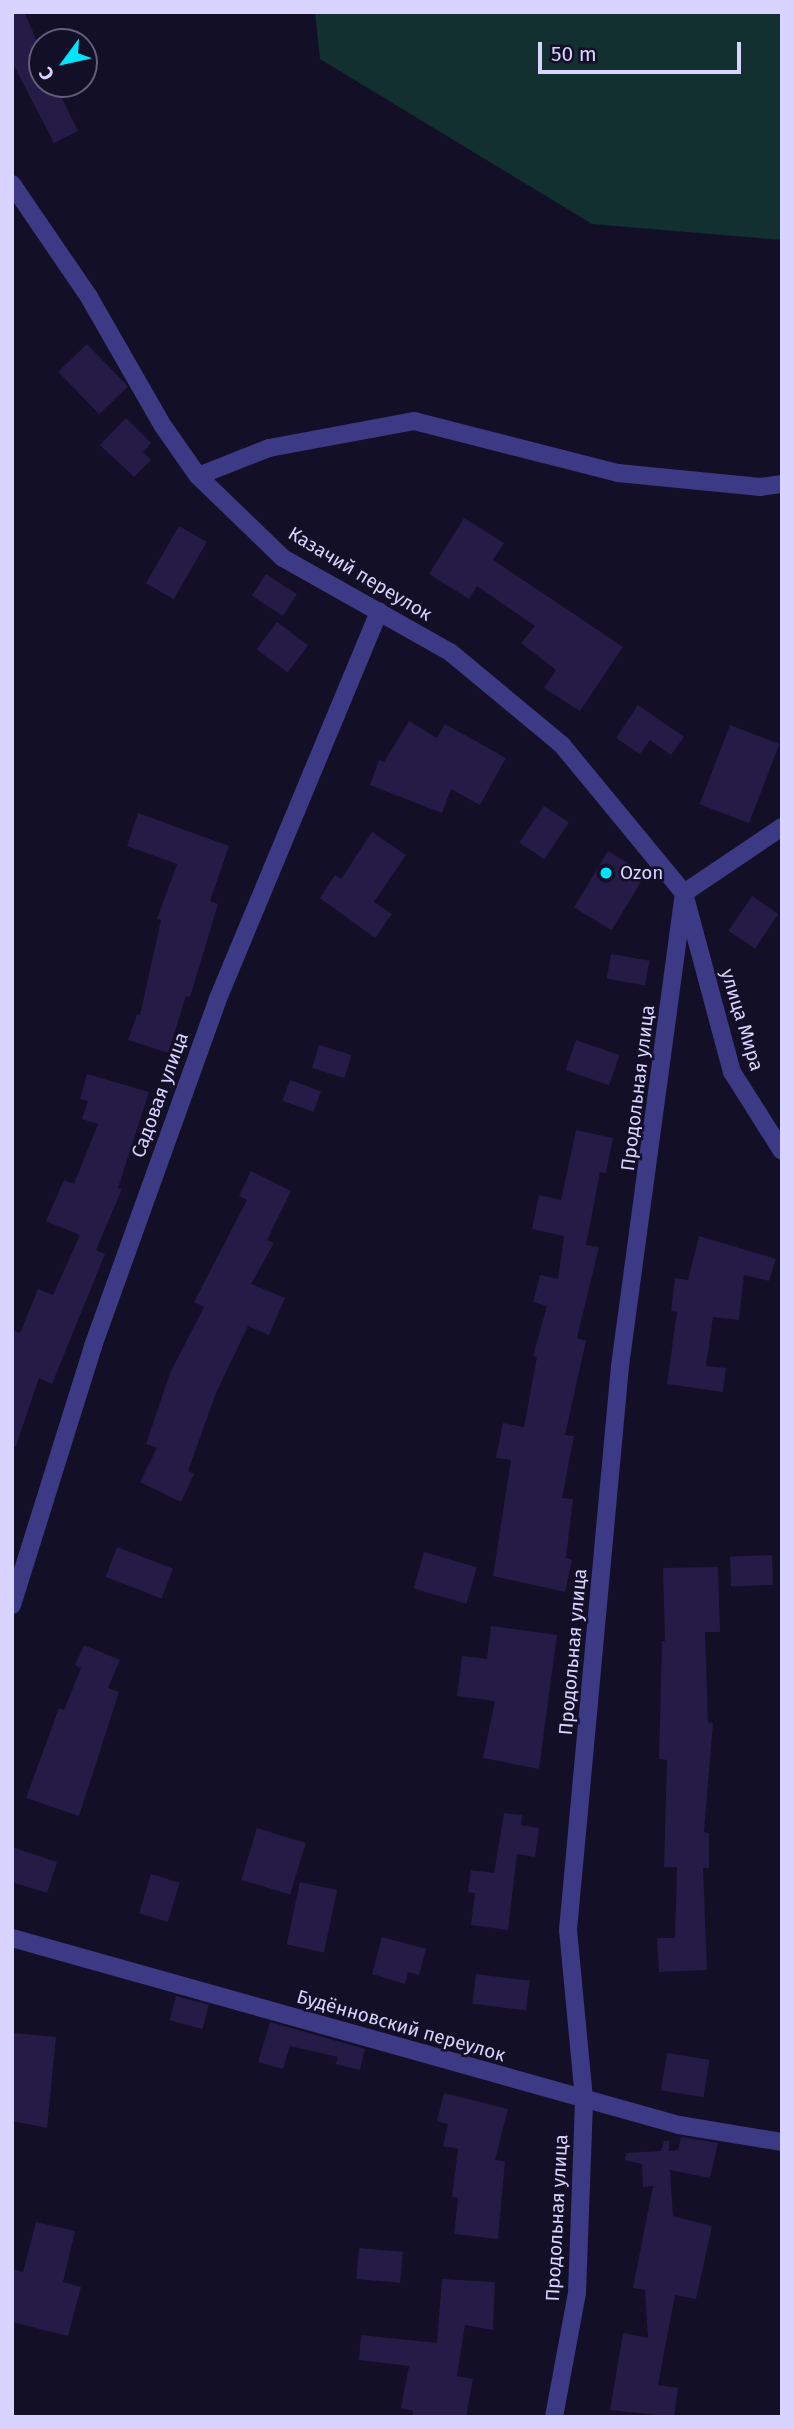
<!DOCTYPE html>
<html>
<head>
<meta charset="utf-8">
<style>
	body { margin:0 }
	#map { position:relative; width:794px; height:2429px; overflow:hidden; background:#130f26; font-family:"Fira Sans",sans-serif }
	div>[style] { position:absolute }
	.green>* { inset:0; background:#12302f }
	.building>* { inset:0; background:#241b47; transform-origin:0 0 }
	.minor>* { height:18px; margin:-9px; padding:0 9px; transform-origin:9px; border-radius:9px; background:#3d3a85 }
	.dots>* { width:19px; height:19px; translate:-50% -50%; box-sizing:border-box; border:4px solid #130f26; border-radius:50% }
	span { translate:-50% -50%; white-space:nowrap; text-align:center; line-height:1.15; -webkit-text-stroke:5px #130f26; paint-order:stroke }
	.street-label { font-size:19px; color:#d9d4ff }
	.poi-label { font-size:19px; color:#d9d4ff }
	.left { translate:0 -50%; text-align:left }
	.frame { position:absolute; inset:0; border:14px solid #d9d4ff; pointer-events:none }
	.north { position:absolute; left:28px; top:28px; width:70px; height:70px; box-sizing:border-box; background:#130f26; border:2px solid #625e7d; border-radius:50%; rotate:237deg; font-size:19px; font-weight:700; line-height:28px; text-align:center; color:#d9d4ff }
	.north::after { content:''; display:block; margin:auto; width:24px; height:32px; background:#00e5ff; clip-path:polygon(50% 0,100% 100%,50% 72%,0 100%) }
	.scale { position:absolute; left:538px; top:42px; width:203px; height:32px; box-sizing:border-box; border:4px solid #d9d4ff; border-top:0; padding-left:9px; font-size:21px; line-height:24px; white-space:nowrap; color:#d9d4ff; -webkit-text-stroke:5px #130f26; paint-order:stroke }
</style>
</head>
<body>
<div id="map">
	<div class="green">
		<i style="clip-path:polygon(315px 12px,782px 12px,782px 240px,592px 224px,320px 59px)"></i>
	</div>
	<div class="building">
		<i style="clip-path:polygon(12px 12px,24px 12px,42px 52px,42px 84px,55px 84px,78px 131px,54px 143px,12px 62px)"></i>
		<i style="left:87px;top:344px;width:59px;height:40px;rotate:46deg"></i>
		<i style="clip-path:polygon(126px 418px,151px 443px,143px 452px,151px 460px,134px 477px,100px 445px)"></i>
		<i style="clip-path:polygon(464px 518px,504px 543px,493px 560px,623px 647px,580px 711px,544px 688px,556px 670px,521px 643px,535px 626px,477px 586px,469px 599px,429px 574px)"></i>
		<i style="left:179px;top:526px;width:32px;height:66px;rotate:30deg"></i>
		<i style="left:266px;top:574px;width:37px;height:26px;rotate:33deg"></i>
		<i style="left:277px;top:622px;width:39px;height:34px;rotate:37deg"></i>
		<i style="clip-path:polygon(638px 705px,684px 737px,671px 755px,650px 740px,640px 754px,616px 738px)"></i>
		<i style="clip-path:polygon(409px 721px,437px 738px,445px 724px,506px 758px,480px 805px,451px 789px,442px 813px,370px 785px,379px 760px,384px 762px)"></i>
		<i style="left:730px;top:725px;width:53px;height:85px;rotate:21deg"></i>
		<i style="left:544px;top:806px;width:30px;height:44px;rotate:34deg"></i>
		<i style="clip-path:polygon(138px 813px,229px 846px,210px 901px,218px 904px,190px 997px,186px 996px,168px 1053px,128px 1040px,137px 1014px,140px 1015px,161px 920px,157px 919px,177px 864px,127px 846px)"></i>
		<i style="clip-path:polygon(372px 832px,406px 855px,374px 902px,392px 914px,375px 938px,320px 898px,335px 875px,341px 879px)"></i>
		<i style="left:608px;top:851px;width:44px;height:66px;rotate:31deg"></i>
		<i style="left:752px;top:896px;width:32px;height:42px;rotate:34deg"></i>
		<i style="left:611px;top:954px;width:39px;height:25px;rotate:10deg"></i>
		<i style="left:576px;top:1040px;width:46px;height:32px;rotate:19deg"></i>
		<i style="left:319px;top:1045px;width:34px;height:24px;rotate:17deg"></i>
		<i style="clip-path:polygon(87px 1074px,149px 1092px,118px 1188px,122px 1189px,96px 1250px,105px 1254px,52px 1384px,39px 1378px,16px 1446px,12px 1446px,12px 1330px,20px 1333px,38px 1289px,53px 1295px,80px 1235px,46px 1221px,64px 1180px,74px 1184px,98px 1124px,82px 1119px,88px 1101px,80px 1099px)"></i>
		<i style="left:290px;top:1080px;width:33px;height:22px;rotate:20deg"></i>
		<i style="clip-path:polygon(576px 1130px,613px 1138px,606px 1173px,600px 1172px,586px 1245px,599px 1247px,577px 1338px,586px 1341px,565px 1435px,574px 1436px,562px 1498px,573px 1499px,566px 1558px,572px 1560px,565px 1592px,493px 1576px,511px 1460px,496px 1458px,503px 1423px,524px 1427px,537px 1357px,533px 1356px,547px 1306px,533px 1302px,540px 1275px,558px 1279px,564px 1236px,532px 1229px,539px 1195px,561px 1200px)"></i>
		<i style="clip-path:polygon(251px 1171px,291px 1191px,267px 1240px,274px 1243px,251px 1284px,285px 1298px,269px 1335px,248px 1326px,216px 1393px,188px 1471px,194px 1474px,181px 1502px,140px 1482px,157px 1448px,146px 1444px,170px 1373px,204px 1307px,194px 1302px,247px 1200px,239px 1196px)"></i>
		<i style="clip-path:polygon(699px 1236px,776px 1259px,769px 1281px,744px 1275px,739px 1320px,713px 1317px,706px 1366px,726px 1368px,723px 1392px,667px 1384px,677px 1312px,671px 1311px,675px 1278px,688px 1280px)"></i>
		<i style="left:117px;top:1547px;width:60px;height:32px;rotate:21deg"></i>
		<i style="left:424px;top:1552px;width:55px;height:38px;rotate:16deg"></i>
		<i style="left:772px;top:1555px;width:30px;height:42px;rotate:88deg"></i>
		<i style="clip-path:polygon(718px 1567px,720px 1632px,705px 1632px,708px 1722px,713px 1723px,704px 1832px,709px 1833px,709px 1868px,703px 1868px,707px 1970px,659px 1972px,657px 1938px,675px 1938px,677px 1867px,664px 1867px,667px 1760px,659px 1759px,662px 1641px,665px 1641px,663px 1568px)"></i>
		<i style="clip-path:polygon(491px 1626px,557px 1635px,539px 1769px,483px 1758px,495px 1701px,457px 1696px,462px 1656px,487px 1659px)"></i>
		<i style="clip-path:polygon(84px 1645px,120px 1660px,108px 1688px,119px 1692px,79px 1816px,26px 1798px,59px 1708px,64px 1710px,81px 1668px,75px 1665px)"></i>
		<i style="clip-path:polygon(504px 1813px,522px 1815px,521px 1825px,539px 1828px,535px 1857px,517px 1854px,508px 1930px,471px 1925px,475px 1893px,468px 1892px,471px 1870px,494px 1873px)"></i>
		<i style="left:257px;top:1828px;width:51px;height:54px;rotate:17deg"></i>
		<i style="clip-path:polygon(12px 1847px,57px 1862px,47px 1893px,12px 1882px)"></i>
		<i style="left:151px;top:1874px;width:30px;height:41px;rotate:17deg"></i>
		<i style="left:300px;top:1882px;width:38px;height:64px;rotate:12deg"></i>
		<i style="clip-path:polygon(382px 1937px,426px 1949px,419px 1975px,408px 1972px,405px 1984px,372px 1974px)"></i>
		<i style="left:476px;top:1974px;width:54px;height:30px;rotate:7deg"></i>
		<i style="left:176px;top:1996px;width:34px;height:25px;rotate:15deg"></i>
		<i style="clip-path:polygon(270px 2022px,365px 2049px,360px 2070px,336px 2064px,338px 2057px,290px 2046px,283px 2069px,258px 2062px)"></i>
		<i style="clip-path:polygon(12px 2033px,56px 2037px,47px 2128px,12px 2121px)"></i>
		<i style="left:667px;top:2053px;width:43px;height:38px;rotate:9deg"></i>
		<i style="clip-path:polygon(444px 2093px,508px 2109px,495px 2160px,505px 2161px,498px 2239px,454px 2234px,458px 2198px,452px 2197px,458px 2149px,443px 2146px,448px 2124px,437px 2121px)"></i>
		<i style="clip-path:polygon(681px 2137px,718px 2143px,710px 2178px,670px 2170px,673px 2216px,712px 2226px,696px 2299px,675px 2295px,658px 2385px,678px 2388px,674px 2417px,610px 2410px,623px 2333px,648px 2338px,645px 2290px,633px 2288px,653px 2186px,643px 2187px,642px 2164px,625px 2160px,626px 2153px,661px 2151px,664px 2141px,669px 2141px,669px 2151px,678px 2150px)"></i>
		<i style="clip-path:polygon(36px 2222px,75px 2231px,63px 2282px,81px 2287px,68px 2336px,12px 2322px,12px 2269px,23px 2272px)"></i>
		<i style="left:359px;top:2248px;width:44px;height:31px;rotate:5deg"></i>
		<i style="clip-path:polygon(442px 2279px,495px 2282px,493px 2330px,465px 2325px,457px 2376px,473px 2379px,466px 2417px,412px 2417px,413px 2411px,401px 2408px,409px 2366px,359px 2360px,361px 2335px,437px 2343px)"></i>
	</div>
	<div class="minor">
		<i style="left:12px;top:184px;width:137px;rotate:55.7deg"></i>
		<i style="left:89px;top:297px;width:149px;rotate:60.2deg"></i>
		<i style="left:163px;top:426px;width:61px;rotate:55deg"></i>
		<i style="left:198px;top:476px;width:118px;rotate:44deg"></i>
		<i style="left:283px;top:558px;width:192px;rotate:29.4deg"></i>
		<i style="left:450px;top:652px;width:146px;rotate:39.7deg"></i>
		<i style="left:562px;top:745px;width:192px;rotate:50.5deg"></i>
		<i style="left:684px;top:893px;width:185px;rotate:75deg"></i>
		<i style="left:732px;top:1072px;width:93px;rotate:57.7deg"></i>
		<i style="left:198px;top:476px;width:76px;rotate:-21.5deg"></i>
		<i style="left:269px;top:448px;width:147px;rotate:-10.5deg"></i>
		<i style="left:414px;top:421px;width:211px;rotate:14.3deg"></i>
		<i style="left:618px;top:473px;width:143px;rotate:5.6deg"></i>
		<i style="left:760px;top:487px;width:22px;rotate:-8deg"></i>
		<i style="left:684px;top:893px;width:118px;rotate:-34deg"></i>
		<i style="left:12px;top:1605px;width:271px;rotate:-72.6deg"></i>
		<i style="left:93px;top:1346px;width:367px;rotate:-70.2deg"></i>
		<i style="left:217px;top:1001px;width:422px;rotate:-67.4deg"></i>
		<i style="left:12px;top:1938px;width:693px;rotate:15.66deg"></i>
		<i style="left:679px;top:2125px;width:104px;rotate:9.4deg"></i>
		<i style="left:554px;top:2417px;width:126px;rotate:-79.5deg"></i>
		<i style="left:577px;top:2293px;width:194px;rotate:-87.9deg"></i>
		<i style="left:584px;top:2099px;width:170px;rotate:-95.4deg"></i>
		<i style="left:568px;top:1930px;width:566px;rotate:-84.73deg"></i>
		<i style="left:620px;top:1366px;width:477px;rotate:-82.3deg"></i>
	</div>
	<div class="dots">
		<i style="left:606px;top:873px;background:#00e5ff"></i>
	</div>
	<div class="street-label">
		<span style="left:360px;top:574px;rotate:31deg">Казачий переулок</span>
		<span style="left:742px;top:1020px;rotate:73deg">улица Мира</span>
		<span style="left:638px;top:1088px;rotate:-83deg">Продольная улица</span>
		<span style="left:160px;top:1095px;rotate:-70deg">Садовая улица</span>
		<span style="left:573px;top:1652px;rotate:-85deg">Продольная улица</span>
		<span style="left:401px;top:2026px;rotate:16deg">Будённовский переулок</span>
		<span style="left:557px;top:2218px;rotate:-87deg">Продольная улица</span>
	</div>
	<div class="poi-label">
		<span class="left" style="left:620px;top:873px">Ozon</span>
	</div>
	<div class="frame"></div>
	<div class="north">С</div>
	<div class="scale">50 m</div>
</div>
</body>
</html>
